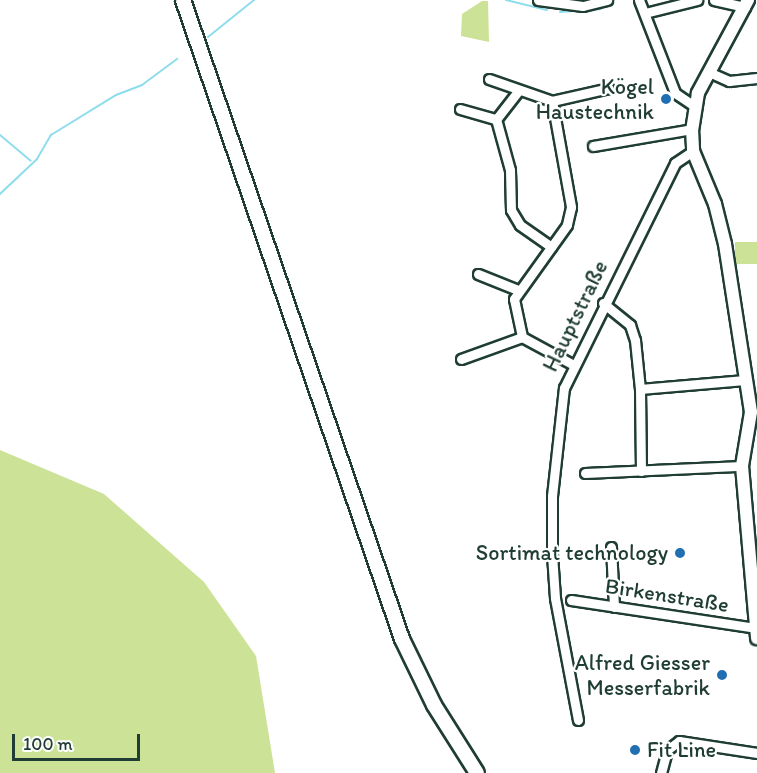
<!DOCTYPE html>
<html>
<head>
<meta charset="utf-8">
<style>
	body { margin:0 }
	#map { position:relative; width:757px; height:773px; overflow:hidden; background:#fff; font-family:Itim,sans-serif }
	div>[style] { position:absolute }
	.green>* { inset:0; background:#cce297; transform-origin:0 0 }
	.stream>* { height:2px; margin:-1px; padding:0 1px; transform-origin:1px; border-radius:1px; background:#8eddec }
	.roads { filter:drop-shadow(2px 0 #1f3d34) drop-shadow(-2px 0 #1f3d34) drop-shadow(0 2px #1f3d34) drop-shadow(0 -2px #1f3d34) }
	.minor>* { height:9px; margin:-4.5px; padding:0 4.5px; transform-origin:4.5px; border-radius:4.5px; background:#fff }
	.tertiary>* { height:12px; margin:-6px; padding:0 6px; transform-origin:6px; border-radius:6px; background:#fff }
	.secondary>* { height:14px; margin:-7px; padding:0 7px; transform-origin:7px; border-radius:7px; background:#fff }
	.dots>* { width:16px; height:16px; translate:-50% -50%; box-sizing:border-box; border:3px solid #fff; border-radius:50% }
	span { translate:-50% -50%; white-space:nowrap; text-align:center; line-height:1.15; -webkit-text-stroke:4.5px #fff; paint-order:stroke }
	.poi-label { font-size:22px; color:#1f3d34 }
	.right { translate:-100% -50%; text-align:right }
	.left { translate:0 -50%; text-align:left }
	.street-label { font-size:22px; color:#1f3d34 }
	.scale { position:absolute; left:12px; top:734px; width:128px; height:27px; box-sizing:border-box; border:3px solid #1f3d34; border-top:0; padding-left:8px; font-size:18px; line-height:21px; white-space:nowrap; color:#1f3d34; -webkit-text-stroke:4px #fff; paint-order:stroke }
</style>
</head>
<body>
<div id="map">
	<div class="green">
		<i style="clip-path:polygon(482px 1px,488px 1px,489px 42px,461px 36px,462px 14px)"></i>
		<i style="left:757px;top:242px;width:22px;height:22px;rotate:90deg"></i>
		<i style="clip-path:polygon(0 450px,104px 494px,204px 582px,256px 656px,275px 773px,0 773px)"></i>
	</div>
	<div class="stream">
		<i style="left:506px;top:0;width:42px;rotate:13.7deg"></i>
		<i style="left:560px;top:12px;width:41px;rotate:-4.2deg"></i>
		<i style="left:208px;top:37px;width:59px;rotate:-38.8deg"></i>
		<i style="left:0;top:135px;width:40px;rotate:40deg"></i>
		<i style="left:0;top:194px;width:51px;rotate:-43.4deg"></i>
		<i style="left:37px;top:159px;width:28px;rotate:-60deg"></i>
		<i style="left:51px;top:135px;width:76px;rotate:-31.6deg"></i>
		<i style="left:116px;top:95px;width:28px;rotate:-21deg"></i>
		<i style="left:142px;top:85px;width:44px;rotate:-36.6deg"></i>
	</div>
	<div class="roads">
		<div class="minor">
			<i style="left:538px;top:0;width:45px;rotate:7.6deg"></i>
			<i style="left:583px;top:6px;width:25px;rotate:-14deg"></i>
			<i style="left:639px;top:0;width:100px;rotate:68.8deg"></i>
			<i style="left:675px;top:93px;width:23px;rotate:34deg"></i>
			<i style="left:714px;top:0;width:32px;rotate:13deg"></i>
			<i style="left:645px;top:13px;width:54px;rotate:-14deg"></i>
			<i style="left:711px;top:73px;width:20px;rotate:24deg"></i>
			<i style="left:729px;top:81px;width:28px;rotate:-6deg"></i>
			<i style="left:489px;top:79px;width:67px;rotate:19.2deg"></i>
			<i style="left:552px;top:101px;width:108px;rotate:79.8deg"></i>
			<i style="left:571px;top:207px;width:18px;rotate:103deg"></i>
			<i style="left:567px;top:225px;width:91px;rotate:125.6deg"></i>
			<i style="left:514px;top:299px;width:39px;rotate:78deg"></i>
			<i style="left:519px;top:90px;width:37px;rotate:128deg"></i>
			<i style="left:496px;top:119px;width:53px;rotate:74.6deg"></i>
			<i style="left:510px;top:170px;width:40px;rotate:88.6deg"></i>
			<i style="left:511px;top:210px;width:17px;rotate:59deg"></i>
			<i style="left:520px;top:225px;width:38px;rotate:35deg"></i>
			<i style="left:552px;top:101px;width:58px;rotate:-12.8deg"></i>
			<i style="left:460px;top:109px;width:37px;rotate:16deg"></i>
			<i style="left:593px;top:146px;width:100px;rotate:-9.7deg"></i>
			<i style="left:478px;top:274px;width:43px;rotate:21.8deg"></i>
			<i style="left:603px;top:303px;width:35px;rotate:39deg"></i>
			<i style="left:630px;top:325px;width:16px;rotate:72deg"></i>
			<i style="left:635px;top:340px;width:49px;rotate:84.2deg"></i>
			<i style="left:640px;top:389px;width:82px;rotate:89.3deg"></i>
			<i style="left:461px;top:359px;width:65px;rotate:-19.8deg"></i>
			<i style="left:522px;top:337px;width:57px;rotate:28.4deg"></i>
			<i style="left:640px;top:389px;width:105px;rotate:-4.9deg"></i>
			<i style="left:585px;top:473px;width:157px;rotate:-2.6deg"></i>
			<i style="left:611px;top:547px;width:60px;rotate:87.1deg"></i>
			<i style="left:571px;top:600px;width:188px;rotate:8.6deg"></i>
			<i style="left:578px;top:720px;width:124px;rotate:-100.7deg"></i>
			<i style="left:555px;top:598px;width:44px;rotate:-93.9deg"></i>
			<i style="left:552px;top:554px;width:58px;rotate:-90deg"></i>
			<i style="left:552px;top:496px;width:109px;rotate:-83.7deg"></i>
			<i style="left:564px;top:388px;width:251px;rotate:-63.7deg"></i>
			<i style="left:675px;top:163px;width:22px;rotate:-34deg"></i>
			<i style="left:661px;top:773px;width:24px;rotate:-75deg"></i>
			<i style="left:667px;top:750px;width:15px;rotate:-37deg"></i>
			<i style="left:679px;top:741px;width:79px;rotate:8.7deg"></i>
		</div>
		<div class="tertiary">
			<i style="left:748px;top:0;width:106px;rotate:118.3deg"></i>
			<i style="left:698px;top:93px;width:36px;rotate:99deg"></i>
			<i style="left:692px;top:129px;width:22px;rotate:87deg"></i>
			<i style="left:693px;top:151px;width:57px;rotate:67.5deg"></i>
			<i style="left:715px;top:204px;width:41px;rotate:76deg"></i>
			<i style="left:725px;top:244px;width:170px;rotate:81.2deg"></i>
			<i style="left:751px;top:412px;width:55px;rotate:99.5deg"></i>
			<i style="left:742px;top:466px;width:173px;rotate:85deg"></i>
		</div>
		<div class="secondary">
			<i style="left:183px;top:0;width:675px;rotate:71.08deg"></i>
			<i style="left:402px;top:639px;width:73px;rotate:64.1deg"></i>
			<i style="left:434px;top:705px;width:80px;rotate:57.7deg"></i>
		</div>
	</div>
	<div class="dots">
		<i style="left:666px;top:99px;background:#1f6fb2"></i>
		<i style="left:680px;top:553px;background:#1f6fb2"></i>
		<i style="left:722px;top:675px;background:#1f6fb2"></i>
		<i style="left:635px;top:750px;background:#1f6fb2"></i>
	</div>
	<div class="poi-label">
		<span class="right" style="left:654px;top:99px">Kögel<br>Haustechnik</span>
		<span class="right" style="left:668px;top:553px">Sortimat technology</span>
		<span class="right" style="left:710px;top:675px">Alfred Giesser<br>Messerfabrik</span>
		<span class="left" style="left:647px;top:750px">Fit Line</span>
	</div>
	<div class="street-label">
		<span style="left:575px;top:316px;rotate:-64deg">Hauptstraße</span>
		<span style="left:667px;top:595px;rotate:9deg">Birkenstraße</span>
	</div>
	<div class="scale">100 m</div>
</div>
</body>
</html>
